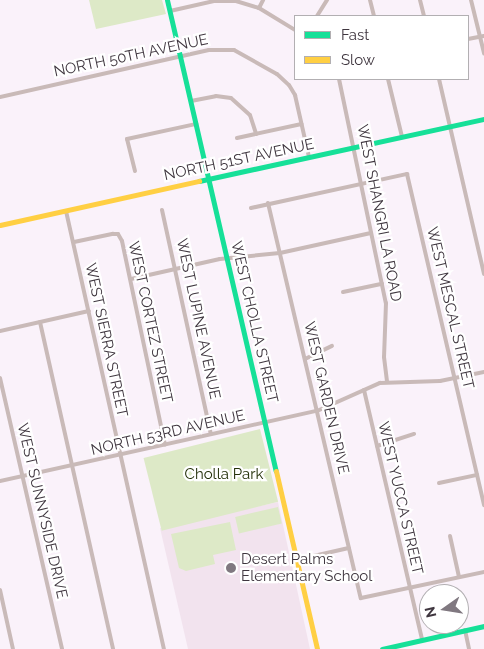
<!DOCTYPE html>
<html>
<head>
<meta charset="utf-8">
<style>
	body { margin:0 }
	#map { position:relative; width:484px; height:649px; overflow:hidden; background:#faf2fa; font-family:Raleway,sans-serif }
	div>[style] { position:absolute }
	.education>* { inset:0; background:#f2e3ee }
	.green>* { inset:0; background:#dde9c7; transform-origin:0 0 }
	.street>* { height:4px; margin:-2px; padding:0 2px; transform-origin:2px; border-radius:2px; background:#c9bab8 }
	.fast>* { height:5px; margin:-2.5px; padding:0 2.5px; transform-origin:2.5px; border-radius:2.5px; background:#16e098 }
	.slow>* { height:5px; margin:-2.5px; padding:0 2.5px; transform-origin:2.5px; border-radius:2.5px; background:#ffcf43 }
	.dots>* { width:14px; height:14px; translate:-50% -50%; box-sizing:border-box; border:2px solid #fff; border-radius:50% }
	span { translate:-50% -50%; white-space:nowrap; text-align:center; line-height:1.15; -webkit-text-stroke:4.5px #fff; paint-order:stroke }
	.street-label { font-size:15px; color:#3f363f }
	.park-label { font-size:15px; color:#222f07 }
	.poi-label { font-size:15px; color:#3f363f }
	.left { translate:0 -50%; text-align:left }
	.legend { position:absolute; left:294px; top:15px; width:175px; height:65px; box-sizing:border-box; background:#fff; border:1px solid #b2afb2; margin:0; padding:6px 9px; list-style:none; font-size:15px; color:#3f363f }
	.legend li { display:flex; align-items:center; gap:10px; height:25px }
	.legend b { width:25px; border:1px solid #b2afb2 }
	.north { position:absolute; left:419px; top:584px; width:50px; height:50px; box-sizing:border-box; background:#fff; border:1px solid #b2afb2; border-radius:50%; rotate:257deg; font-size:14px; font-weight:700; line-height:20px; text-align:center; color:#3f363f }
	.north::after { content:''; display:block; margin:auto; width:18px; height:22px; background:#807880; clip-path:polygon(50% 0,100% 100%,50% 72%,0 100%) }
</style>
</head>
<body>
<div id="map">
	<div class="education">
		<i style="clip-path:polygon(278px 502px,310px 649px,188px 649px,160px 528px)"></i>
	</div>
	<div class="green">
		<i style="clip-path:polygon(89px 0,162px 0,166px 14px,96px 29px)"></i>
		<i style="left:260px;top:429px;width:75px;height:120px;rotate:76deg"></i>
		<i style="left:278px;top:507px;width:17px;height:44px;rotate:77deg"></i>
		<i style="clip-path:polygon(230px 522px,236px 550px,213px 555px,215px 564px,186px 571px,179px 568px,171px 534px)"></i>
	</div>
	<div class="street">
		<i style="left:370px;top:0;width:16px;rotate:76deg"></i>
		<i style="left:420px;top:0;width:16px;rotate:76deg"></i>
		<i style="left:471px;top:0;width:55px;rotate:76.2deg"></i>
		<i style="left:259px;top:8px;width:9px;rotate:-63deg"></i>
		<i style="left:170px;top:11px;width:45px;rotate:-12.8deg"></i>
		<i style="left:214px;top:1px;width:22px"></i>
		<i style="left:236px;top:1px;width:24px;rotate:17deg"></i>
		<i style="left:259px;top:8px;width:42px;rotate:31.4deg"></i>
		<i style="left:317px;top:16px;width:19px;rotate:-58deg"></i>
		<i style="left:468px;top:39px;width:16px;rotate:-11deg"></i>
		<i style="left:339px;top:79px;width:229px;rotate:78.2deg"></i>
		<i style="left:386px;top:303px;width:54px;rotate:92.1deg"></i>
		<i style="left:384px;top:357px;width:25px;rotate:83deg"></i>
		<i style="left:388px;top:79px;width:60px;rotate:76.4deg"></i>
		<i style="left:439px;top:79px;width:200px;rotate:77deg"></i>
		<i style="left:0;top:97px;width:214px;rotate:-12.7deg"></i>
		<i style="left:209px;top:50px;width:25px"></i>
		<i style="left:234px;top:50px;width:49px;rotate:29.2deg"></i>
		<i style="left:277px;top:74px;width:16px;rotate:43deg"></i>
		<i style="left:289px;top:85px;width:12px;rotate:59deg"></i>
		<i style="left:295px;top:95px;width:64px;rotate:77.3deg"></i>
		<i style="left:191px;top:101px;width:25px;rotate:-11deg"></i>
		<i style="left:216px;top:96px;width:15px;rotate:8deg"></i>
		<i style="left:231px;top:98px;width:25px;rotate:42deg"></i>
		<i style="left:250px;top:115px;width:20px;rotate:72deg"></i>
		<i style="left:237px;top:138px;width:66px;rotate:-12.3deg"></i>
		<i style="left:135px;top:171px;width:33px;rotate:-104deg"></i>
		<i style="left:127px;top:139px;width:71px;rotate:-12.3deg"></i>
		<i style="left:268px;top:203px;width:406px;rotate:76.8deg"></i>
		<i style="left:361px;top:598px;width:126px;rotate:-11.9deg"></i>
		<i style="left:251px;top:208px;width:160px;rotate:-12.3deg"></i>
		<i style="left:407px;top:174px;width:340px;rotate:76.9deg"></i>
		<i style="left:162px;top:210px;width:229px;rotate:77.7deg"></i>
		<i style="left:66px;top:211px;width:449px;rotate:77.4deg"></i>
		<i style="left:74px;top:242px;width:40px;rotate:-12deg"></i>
		<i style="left:113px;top:234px;width:5px"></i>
		<i style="left:118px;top:234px;width:8px;rotate:60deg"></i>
		<i style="left:122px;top:241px;width:208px;rotate:78.1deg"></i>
		<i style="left:131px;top:279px;width:91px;rotate:-12.7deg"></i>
		<i style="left:220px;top:259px;width:60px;rotate:-5.7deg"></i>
		<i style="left:280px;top:253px;width:93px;rotate:-12.4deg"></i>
		<i style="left:343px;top:292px;width:40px;rotate:-12deg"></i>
		<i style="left:40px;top:322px;width:335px;rotate:77.4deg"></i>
		<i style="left:0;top:331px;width:91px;rotate:-12.7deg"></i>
		<i style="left:305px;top:359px;width:30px;rotate:-26deg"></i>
		<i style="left:0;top:378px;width:278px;rotate:77.1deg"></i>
		<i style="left:364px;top:390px;width:257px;rotate:76.9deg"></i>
		<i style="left:377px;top:446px;width:39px;rotate:-18deg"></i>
		<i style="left:0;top:481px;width:325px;rotate:-12.5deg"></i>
		<i style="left:317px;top:411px;width:69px;rotate:-24deg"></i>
		<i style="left:380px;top:383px;width:60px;rotate:-1.9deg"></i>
		<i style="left:440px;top:381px;width:45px;rotate:-11.6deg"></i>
		<i style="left:439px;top:483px;width:39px;rotate:-12deg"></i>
		<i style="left:450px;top:536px;width:42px;rotate:77.6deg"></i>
		<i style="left:296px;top:560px;width:54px;rotate:-12.8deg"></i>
		<i style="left:0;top:590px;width:60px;rotate:77.6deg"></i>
		<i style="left:465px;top:630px;width:19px;rotate:78deg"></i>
	</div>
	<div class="fast">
		<i style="left:167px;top:0;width:483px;rotate:77deg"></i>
		<i style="left:199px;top:181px;width:292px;rotate:-12.3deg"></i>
		<i style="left:382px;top:649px;width:105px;rotate:-12.7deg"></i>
	</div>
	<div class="slow">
		<i style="left:0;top:225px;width:204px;rotate:-12.5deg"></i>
		<i style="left:276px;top:471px;width:183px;rotate:77deg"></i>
	</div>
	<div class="dots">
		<i style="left:231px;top:568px;background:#807880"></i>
	</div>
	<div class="street-label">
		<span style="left:131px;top:56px;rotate:-12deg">NORTH 50TH AVENUE</span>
		<span style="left:239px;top:160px;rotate:-12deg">NORTH 51ST AVENUE</span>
		<span style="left:379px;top:213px;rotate:79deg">WEST SHANGRI LA ROAD</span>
		<span style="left:450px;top:308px;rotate:77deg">WEST MESCAL STREET</span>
		<span style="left:198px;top:319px;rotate:78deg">WEST LUPINE AVENUE</span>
		<span style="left:150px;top:322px;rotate:78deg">WEST CORTEZ STREET</span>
		<span style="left:254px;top:322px;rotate:77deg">WEST CHOLLA STREET</span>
		<span style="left:106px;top:340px;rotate:78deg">WEST SIERRA STREET</span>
		<span style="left:326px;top:398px;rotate:77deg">WEST GARDEN DRIVE</span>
		<span style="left:168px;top:433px;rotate:-13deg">NORTH 53RD AVENUE</span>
		<span style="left:400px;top:498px;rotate:77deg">WEST YUCCA STREET</span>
		<span style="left:42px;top:511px;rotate:77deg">WEST SUNNYSIDE DRIVE</span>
	</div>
	<div class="park-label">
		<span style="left:224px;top:475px">Cholla Park</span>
	</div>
	<div class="poi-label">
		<span class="left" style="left:241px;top:568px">Desert Palms<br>Elementary School</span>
	</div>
	<ul class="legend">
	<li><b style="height:6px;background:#16e098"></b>Fast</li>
	<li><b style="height:6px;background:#ffcf43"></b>Slow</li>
	</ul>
	<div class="north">N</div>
</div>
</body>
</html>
